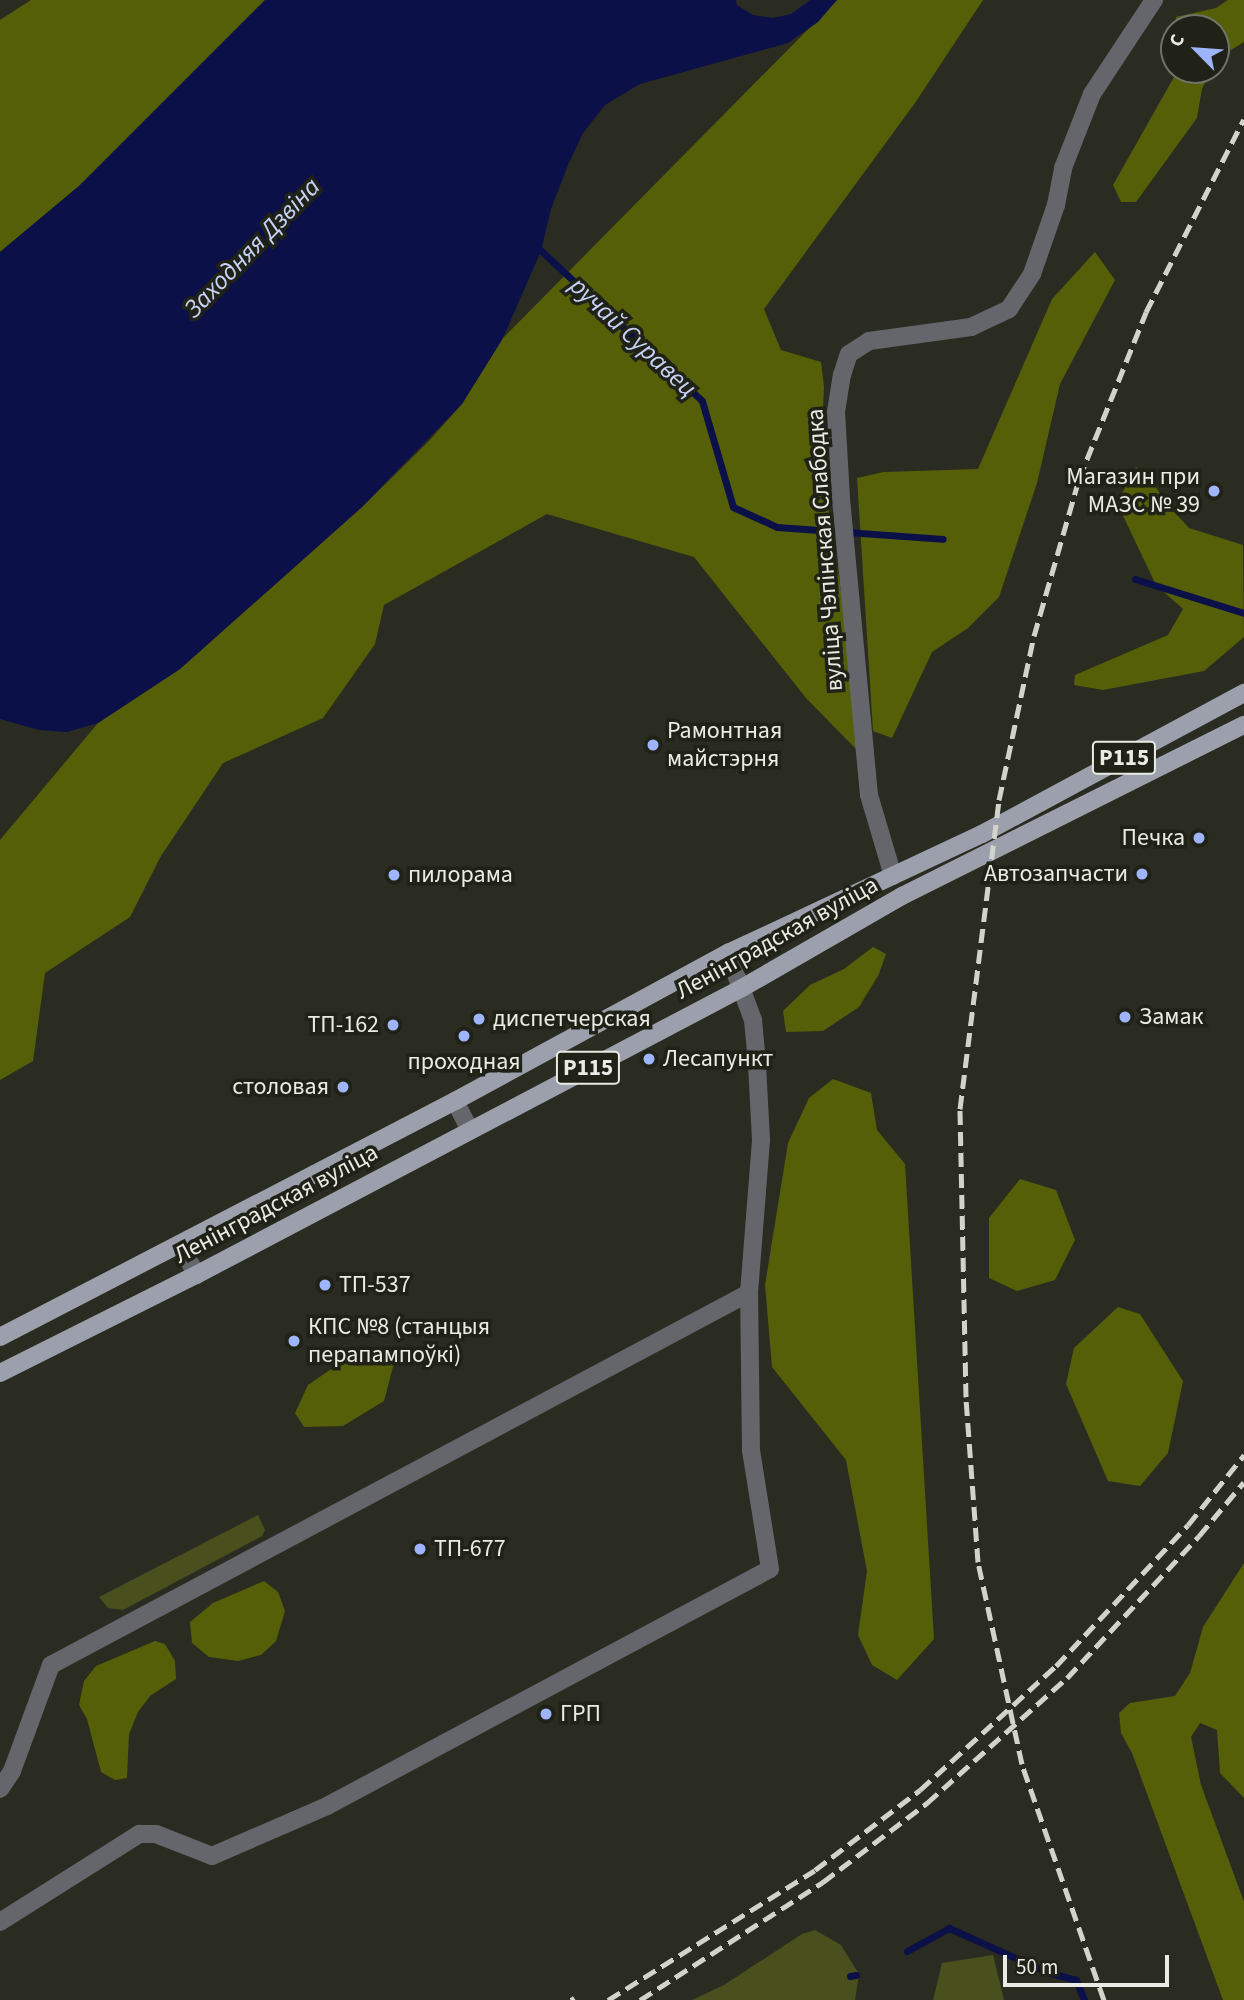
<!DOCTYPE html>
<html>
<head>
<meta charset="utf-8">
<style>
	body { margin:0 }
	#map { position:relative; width:1244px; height:2000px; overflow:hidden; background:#2a2c21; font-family:"Source Sans 3",sans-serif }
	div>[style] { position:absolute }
	.green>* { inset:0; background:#49501e }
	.forest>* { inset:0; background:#555f07 }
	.water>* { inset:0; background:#0c1049 }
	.stream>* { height:7px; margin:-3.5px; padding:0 3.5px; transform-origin:3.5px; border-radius:3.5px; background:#0c1049 }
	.street>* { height:18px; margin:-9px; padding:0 9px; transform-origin:9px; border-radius:9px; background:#64666b }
	.primary>* { height:18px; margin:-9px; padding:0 9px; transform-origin:9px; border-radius:9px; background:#9ca0ac }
	.rail>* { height:5px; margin-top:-2.5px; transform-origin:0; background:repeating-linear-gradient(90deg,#d2d3cb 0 14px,transparent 0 21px) }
	.dots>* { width:19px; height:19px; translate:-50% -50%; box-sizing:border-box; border:4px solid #202217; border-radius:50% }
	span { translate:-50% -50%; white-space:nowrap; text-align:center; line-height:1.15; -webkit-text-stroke:7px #202217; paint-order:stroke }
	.shield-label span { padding:2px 5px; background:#202217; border:2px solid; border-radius:5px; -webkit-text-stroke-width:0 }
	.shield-label { font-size:23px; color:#eaebe4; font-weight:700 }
	.poi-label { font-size:24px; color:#eaebe4 }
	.right { translate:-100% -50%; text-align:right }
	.left { translate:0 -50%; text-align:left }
	.street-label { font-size:24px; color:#eaebe4 }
	.water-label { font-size:26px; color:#c6d2f7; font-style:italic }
	.north { position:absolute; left:1160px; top:14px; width:70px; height:70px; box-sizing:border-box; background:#202217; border:2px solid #717269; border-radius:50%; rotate:295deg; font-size:19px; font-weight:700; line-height:28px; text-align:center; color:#eaebe4 }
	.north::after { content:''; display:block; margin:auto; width:24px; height:32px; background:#9eb4fd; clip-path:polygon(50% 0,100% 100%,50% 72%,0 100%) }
	.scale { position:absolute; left:1003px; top:1955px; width:166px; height:32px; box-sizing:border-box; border:4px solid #eaebe4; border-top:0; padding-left:9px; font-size:21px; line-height:24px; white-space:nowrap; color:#eaebe4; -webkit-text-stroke:5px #202217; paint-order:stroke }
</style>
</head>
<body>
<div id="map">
	<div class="green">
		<i style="clip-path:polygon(258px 1515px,265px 1530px,262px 1536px,123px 1610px,108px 1608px,99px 1597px)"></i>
		<i style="clip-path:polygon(815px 1930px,841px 1945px,859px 1974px,855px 2000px,692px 2000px,724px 1985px,802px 1934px)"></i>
		<i style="clip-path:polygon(993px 1955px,1004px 2000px,933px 2000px,942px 1963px)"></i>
	</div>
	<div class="forest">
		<i style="clip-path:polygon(31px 0,265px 0,79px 186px,0 252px,0 20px)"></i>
		<i style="clip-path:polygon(837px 0,983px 0,915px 103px,764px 309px,781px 350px,821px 362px,824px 387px,821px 460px,843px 605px,858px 751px,806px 698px,694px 557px,547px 514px,384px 605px,375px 644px,323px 718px,223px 763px,161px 856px,130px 917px,45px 973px,33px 1061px,0 1080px,0 840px,98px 723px,180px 669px,362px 507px,428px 442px,462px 404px,503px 338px)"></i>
		<i style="clip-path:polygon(1228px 0,1244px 0,1244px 42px,1216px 59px,1216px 28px,1174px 28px,1176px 17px,1216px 8px)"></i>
		<i style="clip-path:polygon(1178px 70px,1211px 70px,1202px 89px,1197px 118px,1136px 202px,1121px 202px,1113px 185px)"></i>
		<i style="clip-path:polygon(1095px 252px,1115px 280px,1060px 384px,1037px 483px,999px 597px,968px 628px,932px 652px,892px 738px,873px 731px,857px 478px,884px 472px,978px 469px,1052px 299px)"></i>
		<i style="clip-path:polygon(1136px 467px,1151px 478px,1164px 501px,1189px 528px,1243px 545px,1244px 637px,1204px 671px,1103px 690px,1074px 685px,1075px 675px,1168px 635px,1183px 609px,1156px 585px,1117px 503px)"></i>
		<i style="clip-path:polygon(873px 947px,886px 954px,879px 974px,859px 1007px,823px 1031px,786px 1032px,783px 1011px,810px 985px,844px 969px)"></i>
		<i style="clip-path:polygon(833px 1079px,871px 1093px,877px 1130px,905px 1164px,934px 1639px,897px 1680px,872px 1665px,858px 1635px,867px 1571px,846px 1460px,772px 1367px,765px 1285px,788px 1143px,809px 1098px)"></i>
		<i style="clip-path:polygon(1020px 1179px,1056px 1190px,1075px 1240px,1055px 1280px,1017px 1291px,989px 1278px,989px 1218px)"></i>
		<i style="clip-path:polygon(1118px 1307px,1140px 1314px,1183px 1381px,1168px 1453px,1140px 1486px,1108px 1481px,1066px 1384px,1074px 1348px)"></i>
		<i style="clip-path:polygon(356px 1352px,395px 1359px,384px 1401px,343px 1426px,304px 1427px,295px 1413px,308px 1385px)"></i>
		<i style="clip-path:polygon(1244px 1563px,1244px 1798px,1220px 1773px,1217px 1730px,1200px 1723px,1191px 1737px,1201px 1785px,1244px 1902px,1244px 2000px,1223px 2000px,1132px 1753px,1121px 1733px,1119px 1713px,1130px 1703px,1175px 1696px,1190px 1673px,1203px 1627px)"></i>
		<i style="clip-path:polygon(264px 1581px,278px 1592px,285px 1611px,276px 1641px,261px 1655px,238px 1661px,209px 1657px,192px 1643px,190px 1622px,213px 1603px)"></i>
		<i style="clip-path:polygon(155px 1641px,165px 1644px,175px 1661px,176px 1679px,150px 1696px,138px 1712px,129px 1734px,127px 1778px,115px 1780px,101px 1772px,87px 1719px,79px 1705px,84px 1681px,96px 1666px)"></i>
	</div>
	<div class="water">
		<i style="clip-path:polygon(265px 0,736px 0,737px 5px,753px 15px,773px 18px,791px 14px,810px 0,837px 0,818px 22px,788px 43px,640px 84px,605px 105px,583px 133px,568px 165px,551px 209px,541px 251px,503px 338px,462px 404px,362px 507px,180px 669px,98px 723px,67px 732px,39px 730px,0 719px,0 252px,79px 186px)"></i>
	</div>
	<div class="stream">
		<i style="left:536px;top:246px;width:227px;rotate:43deg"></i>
		<i style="left:702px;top:401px;width:110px;rotate:73.7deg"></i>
		<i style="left:733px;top:507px;width:48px;rotate:24.4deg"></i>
		<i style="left:777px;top:527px;width:166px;rotate:4.1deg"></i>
		<i style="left:1135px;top:579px;width:114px;rotate:17.3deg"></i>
		<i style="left:907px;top:1951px;width:48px;rotate:-28.7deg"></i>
		<i style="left:949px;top:1928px;width:107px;rotate:24.2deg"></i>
		<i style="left:1047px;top:1972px;width:30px;rotate:15deg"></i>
		<i style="left:1076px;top:1980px;width:22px;rotate:68deg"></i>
		<i style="left:850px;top:1976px;width:6px;rotate:-9deg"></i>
	</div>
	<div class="street">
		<i style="left:893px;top:876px;width:84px;rotate:-106.5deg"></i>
		<i style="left:869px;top:795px;width:298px;rotate:-95.4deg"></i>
		<i style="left:841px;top:498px;width:86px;rotate:-93.3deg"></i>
		<i style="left:836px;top:412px;width:37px;rotate:-81deg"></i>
		<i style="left:842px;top:375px;width:22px;rotate:-72deg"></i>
		<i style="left:849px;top:354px;width:24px;rotate:-33deg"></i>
		<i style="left:869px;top:341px;width:103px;rotate:-7.8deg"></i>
		<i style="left:971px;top:327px;width:42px;rotate:-25.3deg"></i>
		<i style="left:1009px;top:309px;width:42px;rotate:-56.7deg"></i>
		<i style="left:1032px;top:274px;width:73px;rotate:-70.8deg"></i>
		<i style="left:1056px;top:205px;width:38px;rotate:-79deg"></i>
		<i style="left:1063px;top:168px;width:79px;rotate:-68.6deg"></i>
		<i style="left:1092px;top:94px;width:113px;rotate:-56.6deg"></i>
		<i style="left:455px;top:1101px;width:33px;rotate:63deg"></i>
		<i style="left:181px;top:1245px;width:34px;rotate:63deg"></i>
		<i style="left:0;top:1789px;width:22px;rotate:-56deg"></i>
		<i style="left:12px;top:1771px;width:113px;rotate:-69.8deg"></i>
		<i style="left:51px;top:1665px;width:791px;rotate:-28.06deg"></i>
		<i style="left:0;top:1922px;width:165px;rotate:-32.3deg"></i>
		<i style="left:139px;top:1834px;width:17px"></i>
		<i style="left:156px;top:1834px;width:60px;rotate:21.4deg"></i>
		<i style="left:212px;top:1856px;width:125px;rotate:-23.5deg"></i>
		<i style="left:327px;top:1806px;width:502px;rotate:-28.15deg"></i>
		<i style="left:770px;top:1569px;width:121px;rotate:-99.1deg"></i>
		<i style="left:751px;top:1450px;width:157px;rotate:-90.7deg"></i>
		<i style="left:749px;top:1293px;width:153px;rotate:-85.5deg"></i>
		<i style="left:761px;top:1140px;width:77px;rotate:-93deg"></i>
		<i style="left:757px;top:1063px;width:43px;rotate:-95.3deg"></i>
		<i style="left:753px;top:1020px;width:72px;rotate:-110.5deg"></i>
	</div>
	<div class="primary">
		<i style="left:0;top:1337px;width:513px;rotate:-27.41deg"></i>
		<i style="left:455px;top:1101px;width:311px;rotate:-28.5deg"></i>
		<i style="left:728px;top:953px;width:280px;rotate:-25.1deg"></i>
		<i style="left:982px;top:834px;width:298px;rotate:-28.3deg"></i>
		<i style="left:0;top:1373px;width:219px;rotate:-26.6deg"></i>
		<i style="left:196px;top:1275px;width:617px;rotate:-27.73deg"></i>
		<i style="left:742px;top:988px;width:185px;rotate:-29.9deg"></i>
		<i style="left:902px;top:896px;width:382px;rotate:-26.6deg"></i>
	</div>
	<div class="rail">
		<i style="left:571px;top:2000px;width:4px;rotate:-34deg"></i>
		<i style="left:608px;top:2000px;width:244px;rotate:-32.1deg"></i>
		<i style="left:815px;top:1870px;width:132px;rotate:-37.3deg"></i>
		<i style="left:920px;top:1790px;width:184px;rotate:-42.4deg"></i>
		<i style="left:1056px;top:1666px;width:193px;rotate:-46.9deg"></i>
		<i style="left:1188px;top:1525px;width:90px;rotate:-51.3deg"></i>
		<i style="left:640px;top:2000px;width:218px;rotate:-32.8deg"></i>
		<i style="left:823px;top:1882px;width:131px;rotate:-37.2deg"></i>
		<i style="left:927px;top:1803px;width:188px;rotate:-41.8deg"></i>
		<i style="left:1067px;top:1678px;width:194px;rotate:-47.1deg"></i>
		<i style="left:1199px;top:1536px;width:70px;rotate:-50.2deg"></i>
		<i style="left:1104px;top:2000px;width:250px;rotate:-109.2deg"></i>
		<i style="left:1022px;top:1764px;width:207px;rotate:-102.3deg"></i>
		<i style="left:978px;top:1562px;width:165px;rotate:-94.2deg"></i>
		<i style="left:966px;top:1397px;width:288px;rotate:-91.2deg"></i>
		<i style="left:960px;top:1109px;width:311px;rotate:-82.8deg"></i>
		<i style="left:999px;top:800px;width:168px;rotate:-78deg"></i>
		<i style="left:1034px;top:636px;width:163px;rotate:-74deg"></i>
		<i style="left:1079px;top:479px;width:180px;rotate:-68.1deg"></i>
		<i style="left:1146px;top:312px;width:216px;rotate:-63.1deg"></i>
	</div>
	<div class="dots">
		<i style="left:1214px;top:491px;background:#9eb4fd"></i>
		<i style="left:653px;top:745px;background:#9eb4fd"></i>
		<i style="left:1199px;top:838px;background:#9eb4fd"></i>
		<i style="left:1142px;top:874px;background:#9eb4fd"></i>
		<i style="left:394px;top:875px;background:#9eb4fd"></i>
		<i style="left:1125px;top:1017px;background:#9eb4fd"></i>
		<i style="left:479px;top:1019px;background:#9eb4fd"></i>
		<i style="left:393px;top:1025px;background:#9eb4fd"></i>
		<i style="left:464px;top:1036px;background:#9eb4fd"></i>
		<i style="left:649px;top:1059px;background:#9eb4fd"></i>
		<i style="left:343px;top:1087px;background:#9eb4fd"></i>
		<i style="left:325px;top:1285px;background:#9eb4fd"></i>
		<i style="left:294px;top:1341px;background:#9eb4fd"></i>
		<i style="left:420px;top:1549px;background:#9eb4fd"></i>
		<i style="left:546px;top:1714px;background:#9eb4fd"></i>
	</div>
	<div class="shield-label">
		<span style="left:1124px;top:758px">Р115</span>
		<span style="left:588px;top:1068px">Р115</span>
	</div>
	<div class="poi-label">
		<span class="right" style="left:1200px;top:491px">Магазин при<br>МАЗС № 39</span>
		<span class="left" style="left:667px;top:745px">Рамонтная<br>майстэрня</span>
		<span class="right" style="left:1185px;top:838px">Печка</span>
		<span class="right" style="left:1128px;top:874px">Автозапчасти</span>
		<span class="left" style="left:408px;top:875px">пилорама</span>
		<span class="left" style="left:1139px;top:1017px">Замак</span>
		<span class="left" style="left:493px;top:1019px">диспетчерская</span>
		<span class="right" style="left:379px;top:1025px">ТП-162</span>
		<span class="left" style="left:663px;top:1059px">Лесапункт</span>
		<span style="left:464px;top:1062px">проходная</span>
		<span class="right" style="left:329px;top:1087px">столовая</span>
		<span class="left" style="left:339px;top:1285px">ТП-537</span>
		<span class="left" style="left:308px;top:1341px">КПС №8 (станцыя<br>перапампоўкі)</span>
		<span class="left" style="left:434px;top:1549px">ТП-677</span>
		<span class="left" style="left:560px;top:1714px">ГРП</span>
	</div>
	<div class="street-label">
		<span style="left:825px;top:550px;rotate:-94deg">вуліца Чэпінская Слабодка</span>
		<span style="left:777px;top:938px;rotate:-29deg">Ленінградская вуліца</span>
		<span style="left:276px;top:1204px;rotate:-28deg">Ленінградская вуліца</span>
	</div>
	<div class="water-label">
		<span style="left:252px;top:248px;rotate:-46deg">Заходняя Дзвіна</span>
		<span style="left:633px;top:337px;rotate:43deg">ручай Суравец</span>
	</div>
	<div class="north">С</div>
	<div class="scale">50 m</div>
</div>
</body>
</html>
